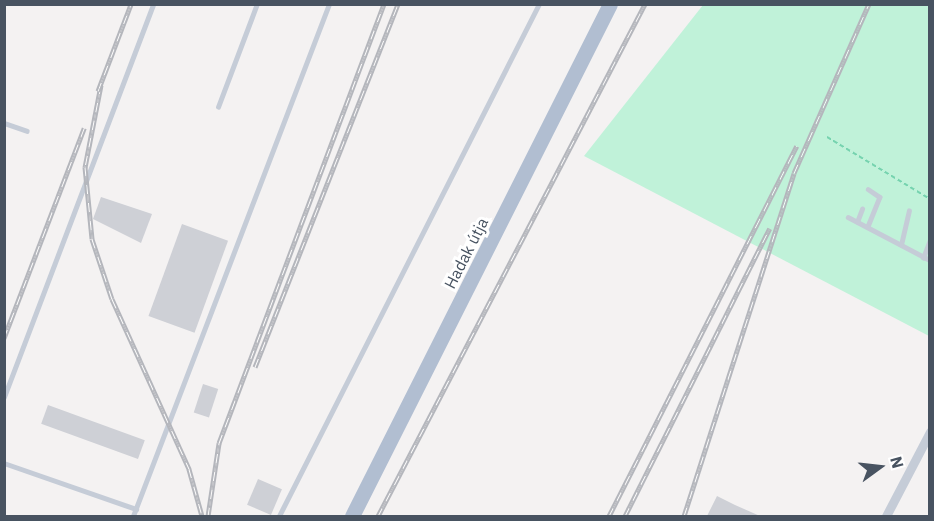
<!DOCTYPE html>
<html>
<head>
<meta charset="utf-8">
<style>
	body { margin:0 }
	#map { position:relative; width:934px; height:521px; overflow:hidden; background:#f4f2f2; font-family:"IBM Plex Sans",sans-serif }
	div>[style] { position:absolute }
	.green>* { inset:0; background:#c0f2d9 }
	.building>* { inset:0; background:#ced0d6; transform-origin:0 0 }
	.path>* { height:1.5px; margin-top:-0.75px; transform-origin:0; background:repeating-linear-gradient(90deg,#76d3af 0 4.5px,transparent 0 7.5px) }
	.lane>* { height:4.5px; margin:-2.25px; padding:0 2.25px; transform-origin:2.25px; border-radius:2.25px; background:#c5ccd7 }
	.street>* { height:9px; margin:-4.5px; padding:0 4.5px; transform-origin:4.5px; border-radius:4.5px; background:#c5ccd7 }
	.primary>* { height:15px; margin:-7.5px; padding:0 7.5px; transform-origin:7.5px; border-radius:7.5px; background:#b1bed1 }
	.rail>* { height:5px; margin-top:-2.5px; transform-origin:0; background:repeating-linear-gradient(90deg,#fff 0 9px,#b4b6bc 0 18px); box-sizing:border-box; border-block:2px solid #b4b6bc }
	span { translate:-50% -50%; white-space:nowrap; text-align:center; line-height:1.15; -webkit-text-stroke:6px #fff; paint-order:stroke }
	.street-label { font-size:16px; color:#485361 }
	.frame { position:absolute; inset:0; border:6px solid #485361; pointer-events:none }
	.north { position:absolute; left:850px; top:437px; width:60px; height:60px; -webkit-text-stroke:4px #fff; paint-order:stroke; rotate:75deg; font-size:16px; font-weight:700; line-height:24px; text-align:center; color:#485361 }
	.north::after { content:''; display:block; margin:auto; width:21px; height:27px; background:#485361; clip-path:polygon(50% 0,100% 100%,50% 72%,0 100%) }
</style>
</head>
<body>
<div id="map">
	<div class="green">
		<i style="clip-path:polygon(703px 5px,929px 5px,929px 336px,584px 156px)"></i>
	</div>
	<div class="building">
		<i style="clip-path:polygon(101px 197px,152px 214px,141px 243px,93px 219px)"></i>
		<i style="left:182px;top:224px;width:49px;height:98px;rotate:20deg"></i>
		<i style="left:203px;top:384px;width:16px;height:30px;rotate:18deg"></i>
		<i style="left:48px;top:405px;width:103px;height:20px;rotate:20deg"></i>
		<i style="left:258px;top:479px;width:26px;height:28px;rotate:23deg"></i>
		<i style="clip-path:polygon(717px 496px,735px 505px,760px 516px,707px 516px)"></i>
	</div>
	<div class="path">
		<i style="left:827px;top:137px;width:120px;rotate:31deg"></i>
	</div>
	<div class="lane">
		<i style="left:218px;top:107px;width:110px;rotate:-69.3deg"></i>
		<i style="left:4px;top:123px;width:24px;rotate:19deg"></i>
		<i style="left:868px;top:189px;width:14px;rotate:34deg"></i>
		<i style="left:880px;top:197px;width:32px;rotate:112deg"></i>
		<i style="left:848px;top:217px;width:93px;rotate:27.7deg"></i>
		<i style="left:857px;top:222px;width:14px;rotate:-69deg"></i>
		<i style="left:901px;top:245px;width:35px;rotate:-77deg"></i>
		<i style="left:923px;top:258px;width:19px;rotate:-69deg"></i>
		<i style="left:4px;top:397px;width:420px;rotate:-69.2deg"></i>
		<i style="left:4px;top:463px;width:140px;rotate:19.2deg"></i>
		<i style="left:133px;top:516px;width:548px;rotate:-69.05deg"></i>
		<i style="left:279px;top:516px;width:574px;rotate:-63.08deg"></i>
	</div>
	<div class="street">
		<i style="left:886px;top:516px;width:95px;rotate:-62.4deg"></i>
	</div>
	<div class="primary">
		<i style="left:352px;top:516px;width:573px;rotate:-63.26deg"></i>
	</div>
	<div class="rail">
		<i style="left:101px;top:85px;width:84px;rotate:101deg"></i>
		<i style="left:85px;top:167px;width:72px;rotate:84.4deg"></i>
		<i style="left:92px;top:239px;width:63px;rotate:71.6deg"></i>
		<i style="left:112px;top:299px;width:187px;rotate:65.6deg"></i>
		<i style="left:189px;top:469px;width:49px;rotate:74.5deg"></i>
		<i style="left:98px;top:91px;width:93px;rotate:-69.2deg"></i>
		<i style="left:4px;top:338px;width:225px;rotate:-69.1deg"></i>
		<i style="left:255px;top:367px;width:390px;rotate:-68.5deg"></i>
		<i style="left:208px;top:516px;width:74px;rotate:-81.4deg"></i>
		<i style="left:219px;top:443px;width:469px;rotate:-69.4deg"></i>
		<i style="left:378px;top:516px;width:577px;rotate:-62.46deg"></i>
		<i style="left:609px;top:516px;width:415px;rotate:-63.1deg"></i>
		<i style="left:625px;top:516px;width:322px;rotate:-63.3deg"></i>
		<i style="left:684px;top:516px;width:360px;rotate:-72.2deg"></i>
		<i style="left:794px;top:173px;width:185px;rotate:-66.1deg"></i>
	</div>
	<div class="street-label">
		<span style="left:466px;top:253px;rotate:-63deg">Hadak útja</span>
	</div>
	<div class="frame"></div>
	<div class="north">N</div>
</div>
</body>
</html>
